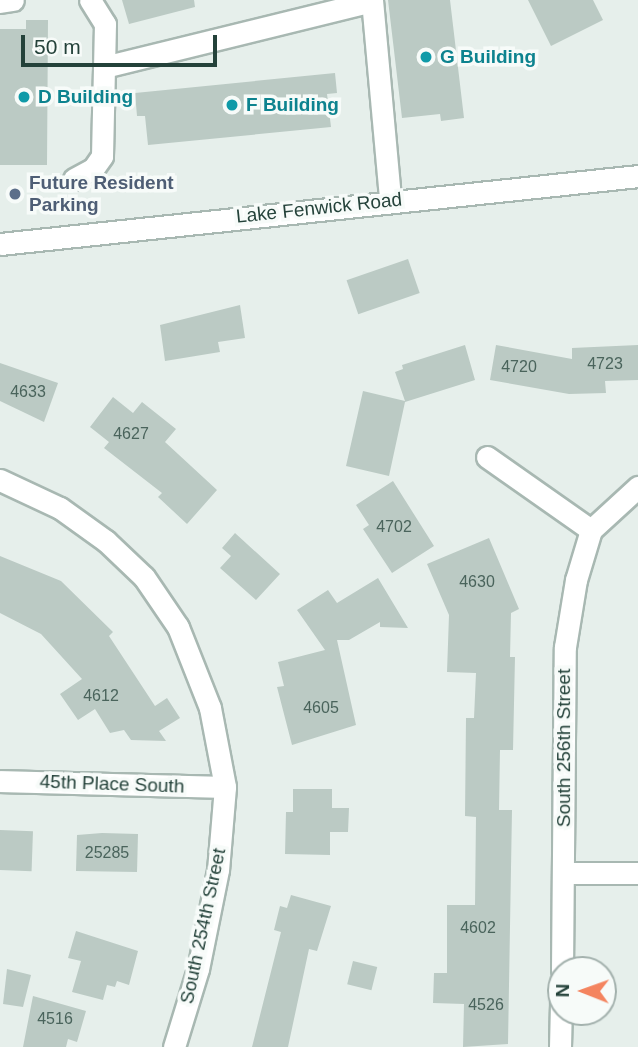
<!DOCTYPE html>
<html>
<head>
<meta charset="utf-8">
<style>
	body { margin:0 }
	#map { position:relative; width:638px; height:1047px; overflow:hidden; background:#e6efeb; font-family:Helvetica,sans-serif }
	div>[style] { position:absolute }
	.building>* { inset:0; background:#bbcac4; transform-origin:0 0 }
	.roads { filter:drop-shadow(2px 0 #a8b8b2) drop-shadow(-2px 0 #a8b8b2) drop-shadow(0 2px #a8b8b2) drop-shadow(0 -2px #a8b8b2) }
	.street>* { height:21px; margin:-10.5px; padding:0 10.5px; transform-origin:10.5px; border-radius:10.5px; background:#fff }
	.secondary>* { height:21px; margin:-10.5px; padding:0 10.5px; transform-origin:10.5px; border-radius:10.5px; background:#fff }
	.dots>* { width:19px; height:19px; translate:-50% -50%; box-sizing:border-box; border:4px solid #f7fbf9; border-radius:50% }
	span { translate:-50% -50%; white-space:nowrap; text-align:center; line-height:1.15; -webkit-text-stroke:7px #f7fbf9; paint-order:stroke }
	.number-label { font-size:16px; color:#4a645c }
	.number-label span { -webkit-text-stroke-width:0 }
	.culture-label { font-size:19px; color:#0d838f; font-weight:700 }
	.left { translate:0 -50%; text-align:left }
	.service-label { font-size:19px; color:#4e5e75; font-weight:700 }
	.street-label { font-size:19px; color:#24423a }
	.north { position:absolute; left:547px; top:956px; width:70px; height:70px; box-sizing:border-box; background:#f7fbf9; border:2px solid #a3b1ad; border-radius:50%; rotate:271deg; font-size:19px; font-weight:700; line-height:28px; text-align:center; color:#24423a }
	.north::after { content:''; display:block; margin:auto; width:24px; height:32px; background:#f4845f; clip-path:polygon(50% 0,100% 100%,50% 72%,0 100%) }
	.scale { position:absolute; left:21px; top:35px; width:196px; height:32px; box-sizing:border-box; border:4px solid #24423a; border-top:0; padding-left:9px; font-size:21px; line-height:24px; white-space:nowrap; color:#24423a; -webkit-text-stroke:5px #f7fbf9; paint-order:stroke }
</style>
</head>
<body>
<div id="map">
	<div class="building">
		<i style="clip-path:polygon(122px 0,194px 0,195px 7px,129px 24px)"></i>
		<i style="clip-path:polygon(388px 0,450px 0,464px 118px,441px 121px,440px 114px,402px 118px)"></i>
		<i style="clip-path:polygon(528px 0,593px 0,603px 20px,551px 46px)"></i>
		<i style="clip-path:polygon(26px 20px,48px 20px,47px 165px,0 165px,0 29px,26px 29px)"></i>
		<i style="clip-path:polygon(335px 73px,337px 93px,327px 94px,331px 127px,148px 145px,145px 116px,137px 116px,135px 93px)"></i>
		<i style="left:408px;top:259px;width:36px;height:65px;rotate:71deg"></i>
		<i style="clip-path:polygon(240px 305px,245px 338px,218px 342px,220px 352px,165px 361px,160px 325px)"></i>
		<i style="clip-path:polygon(465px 345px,475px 380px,405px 402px,389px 476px,346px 466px,363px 391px,405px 401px,395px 372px,403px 369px,402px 365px)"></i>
		<i style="clip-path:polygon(496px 345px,572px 359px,572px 348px,638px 345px,638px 380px,605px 381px,606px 393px,569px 394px,490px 380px)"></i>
		<i style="clip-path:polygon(0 363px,58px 383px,44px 422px,0 401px)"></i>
		<i style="clip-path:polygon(113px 397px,133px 413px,142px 402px,176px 429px,165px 442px,217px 490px,187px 524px,158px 497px,162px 493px,104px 448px,109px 442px,90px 427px)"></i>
		<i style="clip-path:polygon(393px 481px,434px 546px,392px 573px,363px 529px,369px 525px,356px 505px)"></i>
		<i style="clip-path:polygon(235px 533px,280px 574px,256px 600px,220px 568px,231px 556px,222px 548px)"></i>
		<i style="clip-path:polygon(489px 538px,519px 609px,511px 613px,510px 657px,515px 657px,513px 750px,500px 750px,499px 810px,512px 810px,508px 1044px,463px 1047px,464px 1004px,433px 1003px,434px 973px,447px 973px,447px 905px,475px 905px,476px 817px,465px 816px,466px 718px,474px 718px,476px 673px,447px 672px,449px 615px,427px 564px)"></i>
		<i style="clip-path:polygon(0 556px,61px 581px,113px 632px,109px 636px,155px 706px,167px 698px,180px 718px,159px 731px,166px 741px,131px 740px,124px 730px,110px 733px,95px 709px,78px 720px,60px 694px,82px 679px,41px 634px,0 613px)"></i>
		<i style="clip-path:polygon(378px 578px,408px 628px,380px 627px,380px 622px,349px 640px,337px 640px,356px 725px,292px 745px,277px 687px,284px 686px,278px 662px,325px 650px,297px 610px,328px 590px,337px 603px)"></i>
		<i style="clip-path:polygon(293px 789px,332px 789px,332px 808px,349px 808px,348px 832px,330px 832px,330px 855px,285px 854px,286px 812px,293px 812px)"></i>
		<i style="left:0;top:830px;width:33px;height:40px;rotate:2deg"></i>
		<i style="clip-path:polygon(102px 833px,138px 834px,137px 872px,76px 871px,77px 835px)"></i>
		<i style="clip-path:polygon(291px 895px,331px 906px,317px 951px,309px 949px,288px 1047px,252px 1047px,281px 932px,274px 930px,280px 906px,287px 908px)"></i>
		<i style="clip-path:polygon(76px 931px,138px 951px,129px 985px,117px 981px,115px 987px,107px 985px,103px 1000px,72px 992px,81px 961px,68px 958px)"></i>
		<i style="left:353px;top:961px;width:25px;height:24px;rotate:14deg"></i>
		<i style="clip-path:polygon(7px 969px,31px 975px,23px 1007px,3px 1004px)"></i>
		<i style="clip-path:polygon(33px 996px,86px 1011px,77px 1042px,68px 1039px,66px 1047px,23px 1047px)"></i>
	</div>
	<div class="roads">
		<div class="street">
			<i style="left:372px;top:0;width:200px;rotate:84.8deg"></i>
			<i style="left:0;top:2px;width:13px;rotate:-9deg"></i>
			<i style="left:104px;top:67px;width:276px;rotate:-13.8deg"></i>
			<i style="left:74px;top:179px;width:21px;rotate:-28deg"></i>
			<i style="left:93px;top:169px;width:16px;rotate:-55deg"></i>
			<i style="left:102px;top:156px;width:132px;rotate:-88.7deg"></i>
			<i style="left:105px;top:24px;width:28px;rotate:-122deg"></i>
			<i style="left:487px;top:457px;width:127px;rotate:35.1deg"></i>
			<i style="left:0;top:480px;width:66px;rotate:25deg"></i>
			<i style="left:60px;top:508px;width:57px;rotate:35.7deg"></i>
			<i style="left:106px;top:541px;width:52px;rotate:43.5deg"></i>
			<i style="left:144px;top:577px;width:60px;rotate:55.8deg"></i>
			<i style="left:178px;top:627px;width:87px;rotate:68.4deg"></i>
			<i style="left:210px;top:708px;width:80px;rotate:79.2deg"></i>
			<i style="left:225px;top:787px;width:83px;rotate:94.8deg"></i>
			<i style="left:218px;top:870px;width:101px;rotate:101.4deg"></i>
			<i style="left:198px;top:969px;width:82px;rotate:107.1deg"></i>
			<i style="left:591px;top:530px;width:64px;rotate:-42.5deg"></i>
			<i style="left:0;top:781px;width:225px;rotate:1.5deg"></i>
			<i style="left:564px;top:873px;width:74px"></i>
			<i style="left:562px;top:970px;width:323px;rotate:-89.5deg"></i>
			<i style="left:565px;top:647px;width:68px;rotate:-80.7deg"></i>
			<i style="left:576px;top:580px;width:52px;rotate:-73.3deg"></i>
			<i style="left:560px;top:1047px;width:45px;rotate:-88.7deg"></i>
		</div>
		<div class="secondary">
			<i style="left:0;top:244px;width:642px;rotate:-6.08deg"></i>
		</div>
	</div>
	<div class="dots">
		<i style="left:426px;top:57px;background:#0f9aa8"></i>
		<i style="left:24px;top:97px;background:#0f9aa8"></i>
		<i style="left:232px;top:105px;background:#0f9aa8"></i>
		<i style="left:15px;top:194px;background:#5c6f8a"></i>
	</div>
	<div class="number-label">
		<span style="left:605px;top:364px">4723</span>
		<span style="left:519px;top:367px">4720</span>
		<span style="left:28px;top:392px">4633</span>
		<span style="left:131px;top:434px">4627</span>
		<span style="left:394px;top:527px">4702</span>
		<span style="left:477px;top:582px">4630</span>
		<span style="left:101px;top:696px">4612</span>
		<span style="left:321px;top:708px">4605</span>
		<span style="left:107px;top:853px">25285</span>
		<span style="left:478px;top:928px">4602</span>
		<span style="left:486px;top:1005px">4526</span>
		<span style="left:55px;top:1019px">4516</span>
	</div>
	<div class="culture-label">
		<span class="left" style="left:440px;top:57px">G Building</span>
		<span class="left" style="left:38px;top:97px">D Building</span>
		<span class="left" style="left:246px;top:105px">F Building</span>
	</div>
	<div class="service-label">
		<span class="left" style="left:29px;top:194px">Future Resident<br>Parking</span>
	</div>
	<div class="street-label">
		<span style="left:319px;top:208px;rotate:-6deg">Lake Fenwick Road</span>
		<span style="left:564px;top:748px;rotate:-90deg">South 256th Street</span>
		<span style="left:112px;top:784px;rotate:2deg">45th Place South</span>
		<span style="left:203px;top:926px;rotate:-78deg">South 254th Street</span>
	</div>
	<div class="north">N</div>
	<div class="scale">50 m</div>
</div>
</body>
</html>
